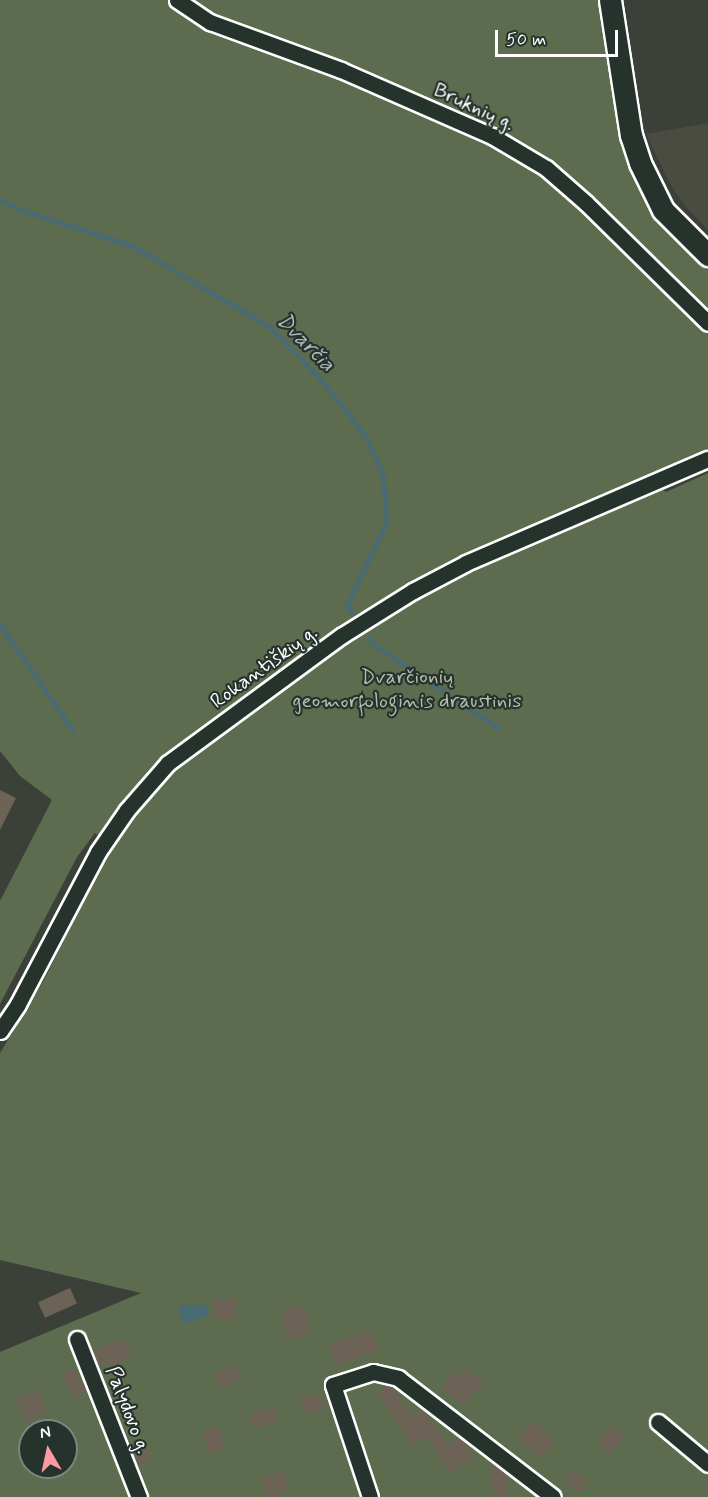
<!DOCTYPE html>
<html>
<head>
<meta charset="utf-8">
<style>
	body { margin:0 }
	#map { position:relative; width:708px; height:1497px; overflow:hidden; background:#3b4139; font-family:Mynerve,sans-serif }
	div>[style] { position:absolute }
	.built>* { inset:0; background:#4a4b41 }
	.green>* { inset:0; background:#5d6c4e }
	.water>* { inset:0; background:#4a6b71 }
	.stream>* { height:5px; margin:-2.5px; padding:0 2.5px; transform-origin:2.5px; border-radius:2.5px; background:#4a6b71 }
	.building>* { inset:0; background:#6c6255; transform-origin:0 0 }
	.roads { filter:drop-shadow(2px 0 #fff) drop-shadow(-2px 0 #fff) drop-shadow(0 2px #fff) drop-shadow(0 -2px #fff) }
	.minor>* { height:15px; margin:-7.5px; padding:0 7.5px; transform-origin:7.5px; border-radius:7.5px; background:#26332d }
	.secondary>* { height:21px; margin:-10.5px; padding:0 10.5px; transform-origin:10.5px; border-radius:10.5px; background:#26332d }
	span { translate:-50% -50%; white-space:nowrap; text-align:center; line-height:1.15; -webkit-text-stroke:4.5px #26332d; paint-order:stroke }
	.street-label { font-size:21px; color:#fff }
	.park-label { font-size:21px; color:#b6bdaf }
	.water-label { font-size:22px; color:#aebcbf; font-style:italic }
	.north { position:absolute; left:18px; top:1419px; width:60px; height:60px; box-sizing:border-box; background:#26332d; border:2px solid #7d8581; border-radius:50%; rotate:351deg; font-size:16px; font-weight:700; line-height:24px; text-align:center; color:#fff }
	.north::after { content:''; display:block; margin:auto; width:21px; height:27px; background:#ff9aa2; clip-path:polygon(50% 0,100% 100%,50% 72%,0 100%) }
	.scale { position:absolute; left:495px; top:30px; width:123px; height:27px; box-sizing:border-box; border:3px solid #fff; border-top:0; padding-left:8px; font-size:18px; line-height:21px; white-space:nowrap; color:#fff; -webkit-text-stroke:4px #26332d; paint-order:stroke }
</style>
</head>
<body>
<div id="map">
	<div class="built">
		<i style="clip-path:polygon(708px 123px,708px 230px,685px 206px,669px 182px,646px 134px)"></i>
	</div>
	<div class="green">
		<i style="clip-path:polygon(evenodd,0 0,601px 0,619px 132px,628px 165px,642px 194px,661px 221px,708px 270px,708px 452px,646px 480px,666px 492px,708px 473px,708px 1497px,0 1497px,0 1352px,141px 1293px,0 1260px,0 1053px,43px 982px,112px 845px,95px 833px,77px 857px,0 1004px,0 901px,52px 800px,20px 776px,0 751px,0 0,30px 1431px,66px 1431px,66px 1467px,30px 1467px,30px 1431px)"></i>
	</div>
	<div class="water">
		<i style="clip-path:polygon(207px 1304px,208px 1316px,182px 1324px,178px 1306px)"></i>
	</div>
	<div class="stream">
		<i style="left:0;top:200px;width:23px;rotate:25deg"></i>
		<i style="left:21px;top:210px;width:118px;rotate:17.8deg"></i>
		<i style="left:133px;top:246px;width:161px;rotate:30.7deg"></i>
		<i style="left:271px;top:328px;width:71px;rotate:46.1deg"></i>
		<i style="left:320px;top:379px;width:72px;rotate:51.2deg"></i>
		<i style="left:365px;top:435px;width:40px;rotate:65deg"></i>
		<i style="left:382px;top:471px;width:50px;rotate:84.3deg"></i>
		<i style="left:387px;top:521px;width:93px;rotate:115.5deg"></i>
		<i style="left:347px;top:605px;width:9px;rotate:58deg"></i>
		<i style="left:0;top:625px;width:129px;rotate:55.4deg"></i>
		<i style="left:369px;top:637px;width:8px;rotate:60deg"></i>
		<i style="left:373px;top:644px;width:151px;rotate:33.9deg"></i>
	</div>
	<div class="building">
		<i style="clip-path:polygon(0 790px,16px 798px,0 830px)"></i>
		<i style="left:70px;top:1288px;width:17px;height:35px;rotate:66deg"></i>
		<i style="left:213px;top:1300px;width:23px;height:19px"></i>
		<i style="clip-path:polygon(303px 1304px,311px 1334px,287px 1341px,282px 1310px)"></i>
		<i style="left:372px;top:1330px;width:22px;height:46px;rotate:72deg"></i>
		<i style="clip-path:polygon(123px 1338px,131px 1358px,111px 1366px,110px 1363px,99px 1367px,92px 1351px)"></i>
		<i style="left:236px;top:1364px;width:16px;height:25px;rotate:68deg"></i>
		<i style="left:74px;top:1368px;width:26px;height:15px;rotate:62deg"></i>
		<i style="clip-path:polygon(468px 1370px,484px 1383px,463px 1406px,441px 1387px,455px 1371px,462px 1377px)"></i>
		<i style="clip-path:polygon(120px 1378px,139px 1420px,126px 1423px,114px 1380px)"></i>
		<i style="clip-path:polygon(387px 1385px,393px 1387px,411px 1416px,422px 1409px,449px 1444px,460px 1438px,475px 1457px,450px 1473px,426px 1436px,412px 1445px,378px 1392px)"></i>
		<i style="left:38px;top:1389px;width:25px;height:24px;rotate:67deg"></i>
		<i style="left:321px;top:1393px;width:16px;height:22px;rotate:75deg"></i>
		<i style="left:275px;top:1407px;width:15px;height:27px;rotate:74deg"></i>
		<i style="left:533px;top:1421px;width:30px;height:23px;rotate:41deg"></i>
		<i style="left:218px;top:1426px;width:24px;height:17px;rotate:73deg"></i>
		<i style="left:612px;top:1426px;width:16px;height:23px;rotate:40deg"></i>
		<i style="left:143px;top:1442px;width:20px;height:13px;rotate:70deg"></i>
		<i style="clip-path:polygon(498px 1467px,506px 1473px,509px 1497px,494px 1497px,488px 1469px)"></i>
		<i style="left:574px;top:1470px;width:17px;height:15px;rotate:40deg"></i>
		<i style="clip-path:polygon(283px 1471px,290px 1489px,281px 1492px,282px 1497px,267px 1497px,261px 1479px)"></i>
	</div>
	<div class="roads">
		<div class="minor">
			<i style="left:177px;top:0;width:40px;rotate:34deg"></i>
			<i style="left:210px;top:22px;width:140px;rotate:20.1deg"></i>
			<i style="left:341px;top:70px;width:165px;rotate:23.6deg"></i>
			<i style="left:492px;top:136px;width:63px;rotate:30.7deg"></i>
			<i style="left:546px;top:168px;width:53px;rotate:41.2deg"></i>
			<i style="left:586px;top:203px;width:171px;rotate:44.5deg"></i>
			<i style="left:0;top:1031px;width:32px;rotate:-56deg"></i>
			<i style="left:18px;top:1004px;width:172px;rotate:-62.2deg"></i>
			<i style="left:98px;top:852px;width:51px;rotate:-55.4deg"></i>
			<i style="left:127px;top:810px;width:62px;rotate:-48.9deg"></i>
			<i style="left:168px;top:763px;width:215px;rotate:-36.3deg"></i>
			<i style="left:341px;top:636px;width:85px;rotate:-32deg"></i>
			<i style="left:413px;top:591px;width:60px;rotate:-27.8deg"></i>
			<i style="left:466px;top:563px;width:263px;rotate:-23.3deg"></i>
			<i style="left:77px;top:1339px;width:170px;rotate:68.6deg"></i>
			<i style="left:658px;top:1422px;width:65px;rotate:40deg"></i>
			<i style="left:370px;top:1497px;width:118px;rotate:-108.3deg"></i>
			<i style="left:333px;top:1385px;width:42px;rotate:-18deg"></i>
			<i style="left:373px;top:1372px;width:26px;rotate:13deg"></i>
			<i style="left:398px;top:1378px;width:195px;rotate:37.5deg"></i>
		</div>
		<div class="secondary">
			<i style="left:610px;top:0;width:137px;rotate:81.2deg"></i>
			<i style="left:631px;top:135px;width:29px;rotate:72deg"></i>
			<i style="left:640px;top:163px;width:52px;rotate:63.9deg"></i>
			<i style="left:663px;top:210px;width:64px;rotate:45deg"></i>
		</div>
	</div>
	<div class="street-label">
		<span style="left:474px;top:107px;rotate:25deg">Bruknių g.</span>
		<span style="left:264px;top:667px;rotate:-36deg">Rokantiškių g.</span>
		<span style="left:128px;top:1410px;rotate:69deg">Palydovo g.</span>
	</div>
	<div class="park-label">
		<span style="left:407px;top:689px">Dvarčionių<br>geomorfologinis draustinis</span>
	</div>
	<div class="water-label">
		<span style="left:305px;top:343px;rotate:45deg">Dvarčia</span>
	</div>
	<div class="north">N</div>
	<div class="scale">50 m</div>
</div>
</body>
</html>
